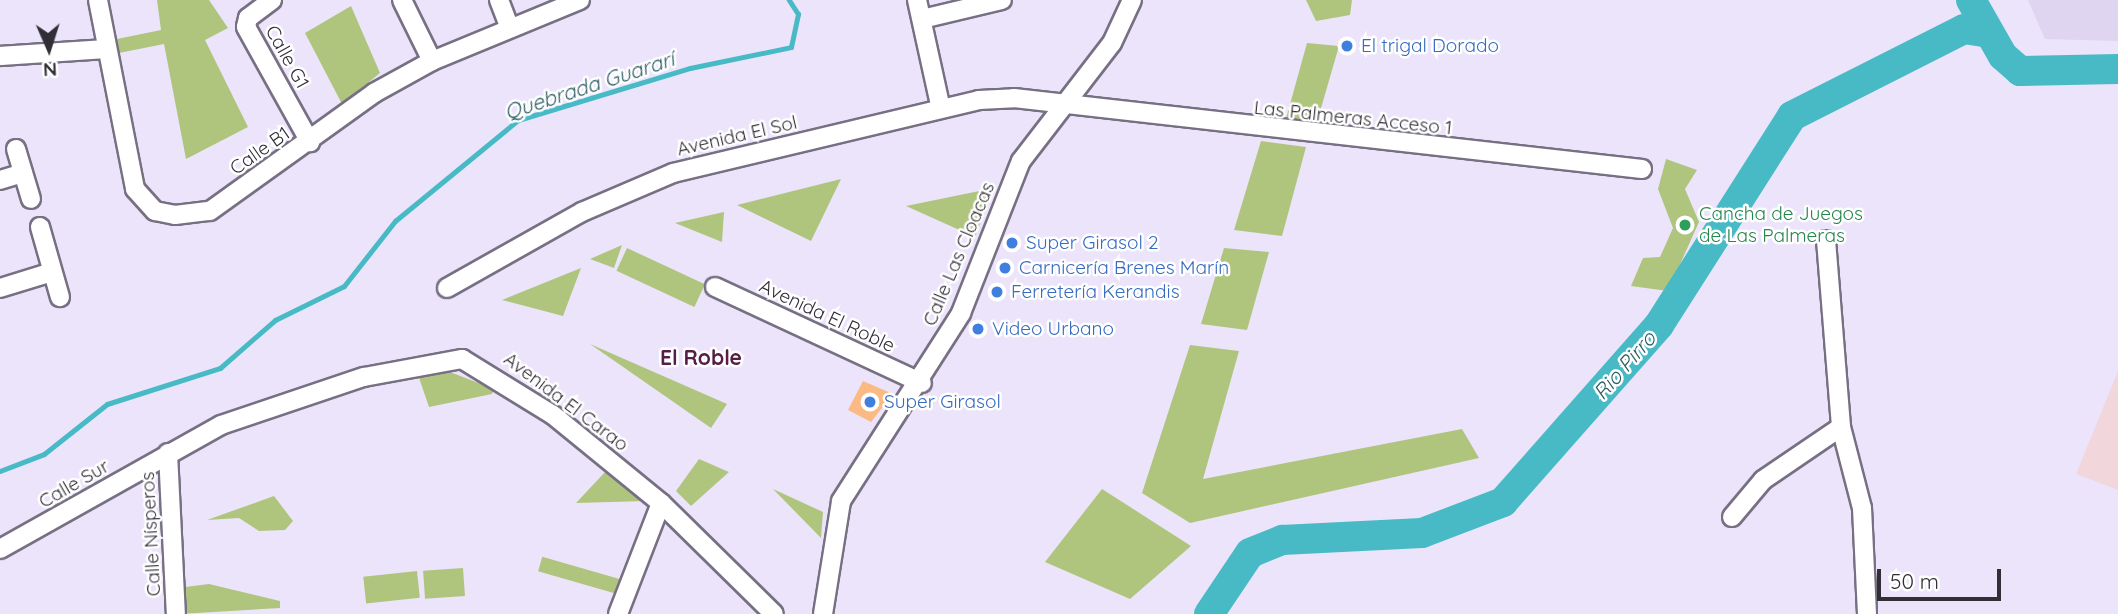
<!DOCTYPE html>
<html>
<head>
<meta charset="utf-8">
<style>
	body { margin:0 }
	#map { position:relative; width:2118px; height:614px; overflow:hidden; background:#ece4fa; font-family:Quicksand,sans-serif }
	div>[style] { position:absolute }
	.commercial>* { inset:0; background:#f1d7dc }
	.built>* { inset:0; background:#dfd5f1 }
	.green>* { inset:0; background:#afc57e; transform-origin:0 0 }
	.stream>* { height:5px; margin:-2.5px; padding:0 2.5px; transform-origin:2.5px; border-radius:2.5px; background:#47bac6 }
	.river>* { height:30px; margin:-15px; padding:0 15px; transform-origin:15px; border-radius:15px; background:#47bac6 }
	.building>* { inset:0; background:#fbba84 }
	.roads { filter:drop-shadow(2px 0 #777083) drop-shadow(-2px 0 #777083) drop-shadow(0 2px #777083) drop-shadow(0 -2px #777083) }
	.street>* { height:18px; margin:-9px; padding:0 9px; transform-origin:9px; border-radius:9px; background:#fff }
	.dots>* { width:19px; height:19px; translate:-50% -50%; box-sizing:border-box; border:4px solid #fff; border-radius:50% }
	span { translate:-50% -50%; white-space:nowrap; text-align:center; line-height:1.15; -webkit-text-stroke:5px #fff; paint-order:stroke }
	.shop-label { font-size:19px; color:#366cbe }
	.left { translate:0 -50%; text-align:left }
	.street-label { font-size:19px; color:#312e36 }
	.leisure-label { font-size:19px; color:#27864d }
	.water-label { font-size:21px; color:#2c5d62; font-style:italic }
	.neighbourhood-label { font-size:21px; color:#561d46; font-weight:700 }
	.north { position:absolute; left:14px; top:14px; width:70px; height:70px; -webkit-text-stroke:5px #fff; paint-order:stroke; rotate:177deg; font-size:19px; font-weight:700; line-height:28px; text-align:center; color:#312e36 }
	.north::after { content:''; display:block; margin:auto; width:24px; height:32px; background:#312e36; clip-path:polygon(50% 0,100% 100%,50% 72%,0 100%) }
	.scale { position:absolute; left:1877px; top:569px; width:124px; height:32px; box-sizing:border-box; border:4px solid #312e36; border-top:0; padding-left:9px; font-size:21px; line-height:24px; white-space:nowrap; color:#312e36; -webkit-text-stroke:5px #fff; paint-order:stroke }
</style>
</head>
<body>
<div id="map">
	<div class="commercial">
		<i style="clip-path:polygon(2118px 371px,2118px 490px,2076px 474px)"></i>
	</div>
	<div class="built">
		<i style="clip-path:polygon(2028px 0,2118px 0,2118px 41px,2045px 39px)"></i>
	</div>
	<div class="green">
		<i style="clip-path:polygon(157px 0,209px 0,228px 28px,205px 40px,248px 127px,186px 159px,164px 44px,119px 53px,117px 39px,161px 30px)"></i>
		<i style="clip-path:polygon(1306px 0,1352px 0,1350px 15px,1316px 21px)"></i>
		<i style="clip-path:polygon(351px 6px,380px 73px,342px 104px,305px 33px)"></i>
		<i style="clip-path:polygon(1307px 43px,1339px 46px,1315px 129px,1284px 126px)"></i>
		<i style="clip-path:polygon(1261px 141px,1306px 147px,1282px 236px,1234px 230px)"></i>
		<i style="clip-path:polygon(1666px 159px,1697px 170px,1685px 189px,1699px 222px,1668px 291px,1631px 286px,1643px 258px,1660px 257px,1673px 228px,1658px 189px)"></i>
		<i style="clip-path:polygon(841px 179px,811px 241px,737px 205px)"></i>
		<i style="clip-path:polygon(994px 188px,975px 237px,906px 206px)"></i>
		<i style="clip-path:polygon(724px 212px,722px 242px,675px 223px)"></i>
		<i style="clip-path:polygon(622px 245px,614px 268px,590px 259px)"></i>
		<i style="left:627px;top:248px;width:86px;height:25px;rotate:25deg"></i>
		<i style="clip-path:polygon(1224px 248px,1269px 252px,1247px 330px,1201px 324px)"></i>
		<i style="clip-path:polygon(581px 268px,563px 316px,502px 300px)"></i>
		<i style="clip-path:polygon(590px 344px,727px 404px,711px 428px)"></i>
		<i style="clip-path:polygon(1190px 345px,1239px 351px,1203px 479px,1462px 429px,1479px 458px,1190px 523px,1142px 493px)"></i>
		<i style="clip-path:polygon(450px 372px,494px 389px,492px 394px,429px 407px,418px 375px)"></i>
		<i style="clip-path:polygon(699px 459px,729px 472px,691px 506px,676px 491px)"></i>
		<i style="clip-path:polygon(606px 471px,646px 501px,576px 503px)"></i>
		<i style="clip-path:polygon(773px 489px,823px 512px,821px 538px)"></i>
		<i style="clip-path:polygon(1102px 489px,1191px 546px,1130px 599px,1045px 562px)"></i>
		<i style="clip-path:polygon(274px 496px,293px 521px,285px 530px,259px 531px,239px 518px,207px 520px)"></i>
		<i style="left:463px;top:568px;width:28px;height:40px;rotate:86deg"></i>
		<i style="left:417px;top:571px;width:27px;height:54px;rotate:84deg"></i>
		<i style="left:623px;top:580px;width:15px;height:84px;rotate:106deg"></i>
		<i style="clip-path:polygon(209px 584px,280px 601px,280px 608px,179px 614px,177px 588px)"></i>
	</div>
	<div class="stream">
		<i style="left:0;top:471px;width:47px;rotate:-21.1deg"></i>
		<i style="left:44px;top:454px;width:80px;rotate:-38.4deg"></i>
		<i style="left:107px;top:404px;width:119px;rotate:-17.7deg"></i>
		<i style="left:220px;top:368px;width:73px;rotate:-41.1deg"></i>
		<i style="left:275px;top:320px;width:77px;rotate:-26.2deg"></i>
		<i style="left:344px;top:286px;width:83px;rotate:-51.9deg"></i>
		<i style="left:395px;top:221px;width:159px;rotate:-39.4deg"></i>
		<i style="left:518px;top:120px;width:180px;rotate:-16.8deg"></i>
		<i style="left:690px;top:68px;width:103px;rotate:-11.7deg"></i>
		<i style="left:791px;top:47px;width:34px;rotate:-78deg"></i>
		<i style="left:798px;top:14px;width:17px;rotate:-123deg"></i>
	</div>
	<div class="river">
		<i style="left:1971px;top:0;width:64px;rotate:60.3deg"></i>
		<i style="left:2003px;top:56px;width:23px;rotate:41deg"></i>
		<i style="left:2020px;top:71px;width:98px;rotate:-1.2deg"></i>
		<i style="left:1209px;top:614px;width:73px;rotate:-56.1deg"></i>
		<i style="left:1250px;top:553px;width:35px;rotate:-22deg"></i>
		<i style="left:1282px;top:540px;width:140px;rotate:-2.9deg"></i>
		<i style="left:1422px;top:533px;width:87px;rotate:-20.9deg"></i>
		<i style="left:1503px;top:502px;width:236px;rotate:-48.6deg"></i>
		<i style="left:1659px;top:325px;width:248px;rotate:-57.5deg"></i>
		<i style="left:1792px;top:116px;width:193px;rotate:-26.8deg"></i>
		<i style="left:1964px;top:29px;width:24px;rotate:9deg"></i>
	</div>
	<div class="building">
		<i style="clip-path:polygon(863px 381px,893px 394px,871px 422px,848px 410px)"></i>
	</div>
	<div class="roads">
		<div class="street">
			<i style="left:98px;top:0;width:193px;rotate:78.9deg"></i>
			<i style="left:135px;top:189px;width:30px;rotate:48deg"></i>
			<i style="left:155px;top:211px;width:20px;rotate:11deg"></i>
			<i style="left:175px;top:215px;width:35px;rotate:-7deg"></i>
			<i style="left:210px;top:211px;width:202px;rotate:-35.7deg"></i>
			<i style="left:374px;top:93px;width:66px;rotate:-28.9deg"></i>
			<i style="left:432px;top:61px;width:160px;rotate:-22.4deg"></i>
			<i style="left:272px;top:0;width:30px;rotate:143deg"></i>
			<i style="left:248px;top:18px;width:9px;rotate:103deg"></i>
			<i style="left:246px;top:27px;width:132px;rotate:60.9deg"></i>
			<i style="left:402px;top:0;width:68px;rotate:63.8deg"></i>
			<i style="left:499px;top:0;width:28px;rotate:69deg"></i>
			<i style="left:917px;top:0;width:107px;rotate:77.6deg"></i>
			<i style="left:922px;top:19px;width:82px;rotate:-13.4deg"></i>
			<i style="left:0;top:56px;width:105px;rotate:-3.8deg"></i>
			<i style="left:16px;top:149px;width:52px;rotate:73.3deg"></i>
			<i style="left:0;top:180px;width:24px;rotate:-17deg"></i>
			<i style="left:40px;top:227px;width:73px;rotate:74.1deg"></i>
			<i style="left:1826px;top:240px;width:188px;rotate:85.4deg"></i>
			<i style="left:1841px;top:427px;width:84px;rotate:75.5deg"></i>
			<i style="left:1862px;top:508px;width:106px;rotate:87.3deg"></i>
			<i style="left:715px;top:287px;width:228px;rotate:24.9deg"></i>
			<i style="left:0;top:288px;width:54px;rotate:-17.1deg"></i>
			<i style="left:447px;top:288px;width:155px;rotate:-29.4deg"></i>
			<i style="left:582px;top:212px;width:99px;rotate:-23.2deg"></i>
			<i style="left:673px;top:173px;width:315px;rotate:-13.4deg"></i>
			<i style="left:979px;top:100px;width:35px;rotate:-3deg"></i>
			<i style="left:1014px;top:98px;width:632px;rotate:6.45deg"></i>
			<i style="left:168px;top:453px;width:161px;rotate:87.2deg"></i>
			<i style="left:1732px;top:517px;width:48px;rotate:-50deg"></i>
			<i style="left:1763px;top:480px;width:94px;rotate:-34.2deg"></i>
			<i style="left:0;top:549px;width:253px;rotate:-29.3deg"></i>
			<i style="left:221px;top:425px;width:151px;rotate:-18.6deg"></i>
			<i style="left:364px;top:377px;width:100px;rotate:-10.4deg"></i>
			<i style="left:462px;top:359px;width:107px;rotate:31.6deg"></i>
			<i style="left:553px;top:415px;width:139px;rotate:39.2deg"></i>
			<i style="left:661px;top:503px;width:158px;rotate:44.5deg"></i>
			<i style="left:618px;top:614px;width:119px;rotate:-68.8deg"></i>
			<i style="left:823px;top:614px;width:114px;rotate:-80.9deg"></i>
			<i style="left:841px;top:501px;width:223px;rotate:-57.4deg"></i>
			<i style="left:961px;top:313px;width:163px;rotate:-68.5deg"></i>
			<i style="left:1021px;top:161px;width:149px;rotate:-52.4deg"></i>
			<i style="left:1112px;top:43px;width:47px;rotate:-65.1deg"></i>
		</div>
	</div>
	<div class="dots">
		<i style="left:1347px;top:46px;background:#3f7fe0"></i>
		<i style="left:1685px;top:225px;background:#2e9e5b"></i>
		<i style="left:1012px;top:243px;background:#3f7fe0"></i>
		<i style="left:1005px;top:268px;background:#3f7fe0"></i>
		<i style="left:997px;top:292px;background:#3f7fe0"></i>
		<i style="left:978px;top:329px;background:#3f7fe0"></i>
		<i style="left:870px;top:402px;background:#3f7fe0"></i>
	</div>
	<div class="shop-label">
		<span class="left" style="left:1361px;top:46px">El trigal Dorado</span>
		<span class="left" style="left:1026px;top:243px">Super Girasol 2</span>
		<span class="left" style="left:1019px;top:268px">Carnicería Brenes Marín</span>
		<span class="left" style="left:1011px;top:292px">Ferretería Kerandis</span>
		<span class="left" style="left:992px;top:329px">Video Urbano</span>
		<span class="left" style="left:884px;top:402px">Super Girasol</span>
	</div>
	<div class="street-label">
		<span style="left:287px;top:57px;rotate:61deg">Calle G1</span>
		<span style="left:1353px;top:118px;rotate:6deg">Las Palmeras Acceso 1</span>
		<span style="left:737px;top:136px;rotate:-13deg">Avenida El Sol</span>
		<span style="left:260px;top:151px;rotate:-35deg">Calle B1</span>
		<span style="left:959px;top:254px;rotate:-67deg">Calle Las Cloacas</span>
		<span style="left:827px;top:316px;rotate:25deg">Avenida El Roble</span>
		<span style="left:566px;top:402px;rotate:37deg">Avenida El Carao</span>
		<span style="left:74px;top:484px;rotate:-30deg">Calle Sur</span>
		<span style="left:151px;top:534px;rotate:-93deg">Calle Nísperos</span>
	</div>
	<div class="leisure-label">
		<span class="left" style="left:1699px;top:225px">Cancha de Juegos<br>de Las Palmeras</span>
	</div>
	<div class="water-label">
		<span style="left:589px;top:85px;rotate:-18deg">Quebrada Guararí</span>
		<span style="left:1624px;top:365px;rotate:-49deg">Rio Pirro</span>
	</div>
	<div class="neighbourhood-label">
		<span style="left:701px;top:357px">El Roble</span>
	</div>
	<div class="north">N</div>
	<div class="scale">50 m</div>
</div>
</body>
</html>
